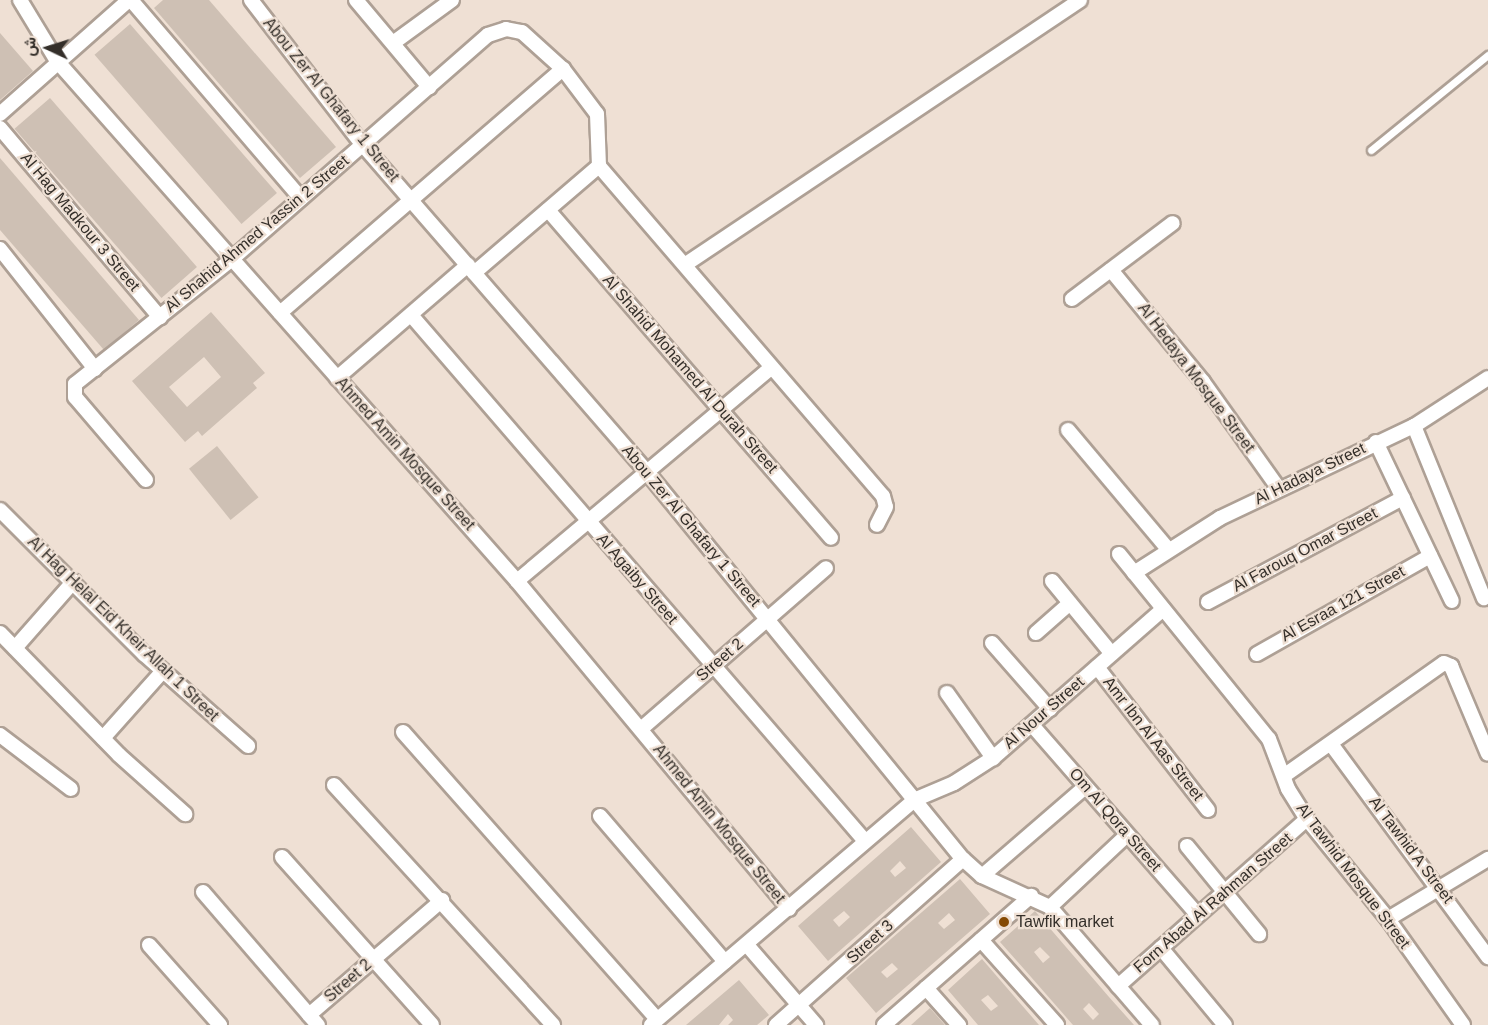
<!DOCTYPE html>
<html>
<head>
<meta charset="utf-8">
<style>
	body { margin:0 }
	#map { position:relative; width:1488px; height:1025px; overflow:hidden; background:#efe0d4; font-family:Helvetica,Vazirmatn,sans-serif }
	div>[style] { position:absolute }
	.building>* { inset:0; background:#cec0b4; transform-origin:0 0 }
	.roads { filter:drop-shadow(2px 0 #aea095) drop-shadow(-2px 0 #aea095) drop-shadow(0 2px #aea095) drop-shadow(0 -2px #aea095) }
	.service>* { height:7px; margin:-3.5px; padding:0 3.5px; transform-origin:3.5px; border-radius:3.5px; background:#fff }
	.minor>* { height:14px; margin:-7px; padding:0 7px; transform-origin:7px; border-radius:7px; background:#fff }
	.dots>* { width:16px; height:16px; translate:-50% -50%; box-sizing:border-box; border:3px solid #efe0d4; border-radius:50% }
	span { translate:-50% -50%; white-space:nowrap; text-align:center; line-height:1.15; -webkit-text-stroke:4.5px #efe0d4; paint-order:stroke }
	.street-label { font-size:16px; color:#342f2a }
	.poi-label { font-size:16px; color:#342f2a }
	.left { translate:0 -50%; text-align:left }
	.north { position:absolute; left:18px; top:18px; width:60px; height:60px; -webkit-text-stroke:4px #efe0d4; paint-order:stroke; rotate:274deg; font-size:16px; font-weight:700; line-height:24px; text-align:center; color:#342f2a }
	.north::after { content:''; display:block; margin:auto; width:21px; height:27px; background:#342f2a; clip-path:polygon(50% 0,100% 100%,50% 72%,0 100%) }
</style>
</head>
<body>
<div id="map">
	<div class="building">
		<i style="clip-path:polygon(163px 0,209px 0,336px 147px,300px 178px,154px 8px)"></i>
		<i style="left:130px;top:24px;width:224px;height:47px;rotate:49deg"></i>
		<i style="clip-path:polygon(0 33px,33px 71px,0 100px)"></i>
		<i style="left:50px;top:98px;width:224px;height:47px;rotate:49deg"></i>
		<i style="clip-path:polygon(0 158px,139px 320px,104px 350px,0 230px)"></i>
		<i style="clip-path:polygon(evenodd,211px 312px,265px 373px,253px 383px,257px 388px,202px 436px,198px 431px,185px 442px,132px 381px,211px 312px,204px 357px,221px 377px,187px 407px,169px 387px,204px 357px)"></i>
		<i style="left:217px;top:446px;width:66px;height:36px;rotate:51deg"></i>
		<i style="clip-path:polygon(evenodd,911px 827px,941px 862px,828px 961px,798px 926px,911px 827px,900px 861px,906px 868px,895px 877px,890px 871px,900px 861px,911px 827px,844px 911px,850px 917px,839px 927px,833px 920px,844px 911px)"></i>
		<i style="clip-path:polygon(evenodd,960px 879px,990px 914px,876px 1013px,846px 978px,960px 879px,949px 913px,955px 920px,944px 929px,938px 923px,949px 913px,960px 879px,892px 963px,898px 969px,887px 978px,881px 972px,892px 963px)"></i>
		<i style="clip-path:polygon(evenodd,1035px 911px,1109px 997px,1134px 1025px,1073px 1025px,1024px 969px,1000px 942px,1035px 911px,1040px 947px,1050px 957px,1043px 963px,1034px 952px,1040px 947px,1035px 911px,1089px 1003px,1099px 1014px,1093px 1020px,1083px 1009px,1089px 1003px)"></i>
		<i style="clip-path:polygon(evenodd,982px 959px,1007px 988px,1039px 1025px,978px 1025px,948px 990px,982px 959px,988px 995px,998px 1006px,991px 1011px,981px 1000px,988px 995px)"></i>
		<i style="clip-path:polygon(739px 980px,769px 1015px,757px 1025px,728px 1025px,733px 1020px,728px 1014px,719px 1025px,686px 1025px)"></i>
		<i style="clip-path:polygon(930px 1008px,945px 1025px,911px 1025px)"></i>
	</div>
	<div class="roads">
		<div class="service">
			<i style="left:1371px;top:150px;width:151px;rotate:-39.1deg"></i>
		</div>
		<div class="minor">
			<i style="left:20px;top:0;width:71px;rotate:58.8deg"></i>
			<i style="left:57px;top:61px;width:694px;rotate:48.5deg"></i>
			<i style="left:517px;top:581px;width:426px;rotate:50.3deg"></i>
			<i style="left:131px;top:0;width:261px;rotate:49.4deg"></i>
			<i style="left:251px;top:0;width:182px;rotate:52.4deg"></i>
			<i style="left:362px;top:144px;width:435px;rotate:49deg"></i>
			<i style="left:647px;top:472px;width:500px;rotate:50.8deg"></i>
			<i style="left:963px;top:859px;width:25px;rotate:42deg"></i>
			<i style="left:982px;top:876px;width:75px;rotate:24.5deg"></i>
			<i style="left:1050px;top:907px;width:156px;rotate:49.2deg"></i>
			<i style="left:356px;top:0;width:114px;rotate:50deg"></i>
			<i style="left:393px;top:43px;width:73px;rotate:-36.1deg"></i>
			<i style="left:0;top:114px;width:172px;rotate:-41.5deg"></i>
			<i style="left:0;top:128px;width:248px;rotate:49.8deg"></i>
			<i style="left:599px;top:166px;width:435px;rotate:49.3deg"></i>
			<i style="left:883px;top:496px;width:11px;rotate:75deg"></i>
			<i style="left:886px;top:507px;width:20px;rotate:117deg"></i>
			<i style="left:548px;top:210px;width:433px;rotate:49.2deg"></i>
			<i style="left:0;top:249px;width:153px;rotate:51.6deg"></i>
			<i style="left:686px;top:264px;width:474px;rotate:-33.8deg"></i>
			<i style="left:1111px;top:270px;width:145px;rotate:50.6deg"></i>
			<i style="left:1203px;top:382px;width:131px;rotate:54.6deg"></i>
			<i style="left:474px;top:273px;width:165px;rotate:-40.6deg"></i>
			<i style="left:1072px;top:299px;width:126px;rotate:-37deg"></i>
			<i style="left:280px;top:313px;width:374px;rotate:-40.8deg"></i>
			<i style="left:411px;top:315px;width:695px;rotate:49.2deg"></i>
			<i style="left:337px;top:378px;width:173px;rotate:-40.8deg"></i>
			<i style="left:1414px;top:426px;width:186px;rotate:67.9deg"></i>
			<i style="left:1068px;top:430px;width:154px;rotate:50deg"></i>
			<i style="left:1376px;top:442px;width:176px;rotate:64.5deg"></i>
			<i style="left:146px;top:480px;width:109px;rotate:-130.5deg"></i>
			<i style="left:75px;top:397px;width:13px;rotate:-90deg"></i>
			<i style="left:75px;top:384px;width:201px;rotate:-38.5deg"></i>
			<i style="left:232px;top:259px;width:340px;rotate:-41.2deg"></i>
			<i style="left:488px;top:35px;width:19px;rotate:-18deg"></i>
			<i style="left:506px;top:29px;width:16px;rotate:11deg"></i>
			<i style="left:522px;top:32px;width:55px;rotate:42.1deg"></i>
			<i style="left:563px;top:69px;width:56px;rotate:52.9deg"></i>
			<i style="left:597px;top:114px;width:52px;rotate:87.8deg"></i>
			<i style="left:0;top:510px;width:204px;rotate:45deg"></i>
			<i style="left:144px;top:654px;width:139px;rotate:41.5deg"></i>
			<i style="left:1119px;top:554px;width:238px;rotate:51deg"></i>
			<i style="left:1269px;top:739px;width:53px;rotate:69.2deg"></i>
			<i style="left:1288px;top:789px;width:36px;rotate:58deg"></i>
			<i style="left:1307px;top:819px;width:129px;rotate:51deg"></i>
			<i style="left:1388px;top:919px;width:130px;rotate:54.7deg"></i>
			<i style="left:1134px;top:573px;width:102px;rotate:-32.6deg"></i>
			<i style="left:1220px;top:518px;width:215px;rotate:-25.4deg"></i>
			<i style="left:1414px;top:426px;width:88px;rotate:-33deg"></i>
			<i style="left:517px;top:581px;width:331px;rotate:-40deg"></i>
			<i style="left:1052px;top:581px;width:94px;rotate:50.6deg"></i>
			<i style="left:1208px;top:602px;width:221px;rotate:-28.1deg"></i>
			<i style="left:0;top:633px;width:170px;rotate:45.7deg"></i>
			<i style="left:119px;top:755px;width:89px;rotate:41.8deg"></i>
			<i style="left:1036px;top:633px;width:45px;rotate:-41.4deg"></i>
			<i style="left:992px;top:643px;width:88px;rotate:48.7deg"></i>
			<i style="left:15px;top:648px;width:89px;rotate:-48.6deg"></i>
			<i style="left:1257px;top:654px;width:199px;rotate:-29.5deg"></i>
			<i style="left:1097px;top:667px;width:181px;rotate:52.2deg"></i>
			<i style="left:947px;top:693px;width:80px;rotate:54.7deg"></i>
			<i style="left:1032px;top:725px;width:252px;rotate:48.9deg"></i>
			<i style="left:641px;top:729px;width:245px;rotate:-41deg"></i>
			<i style="left:403px;top:732px;width:383px;rotate:48.5deg"></i>
			<i style="left:0;top:735px;width:89px;rotate:37.3deg"></i>
			<i style="left:103px;top:738px;width:90px;rotate:-48.2deg"></i>
			<i style="left:1331px;top:744px;width:265px;rotate:53.6deg"></i>
			<i style="left:1285px;top:775px;width:194px;rotate:-35.2deg"></i>
			<i style="left:1444px;top:663px;width:8px;rotate:23deg"></i>
			<i style="left:1451px;top:666px;width:95px;rotate:67.2deg"></i>
			<i style="left:334px;top:785px;width:325px;rotate:47.6deg"></i>
			<i style="left:600px;top:816px;width:192px;rotate:49.4deg"></i>
			<i style="left:1187px;top:846px;width:114px;rotate:50.7deg"></i>
			<i style="left:282px;top:857px;width:225px;rotate:48.2deg"></i>
			<i style="left:982px;top:876px;width:136px;rotate:-40.8deg"></i>
			<i style="left:203px;top:892px;width:176px;rotate:49.2deg"></i>
			<i style="left:1050px;top:907px;width:105px;rotate:-43.1deg"></i>
			<i style="left:1388px;top:919px;width:117px;rotate:-31deg"></i>
			<i style="left:981px;top:940px;width:114px;rotate:48.2deg"></i>
			<i style="left:149px;top:945px;width:107px;rotate:48.4deg"></i>
			<i style="left:747px;top:945px;width:106px;rotate:49.2deg"></i>
			<i style="left:1161px;top:948px;width:100px;rotate:50.3deg"></i>
			<i style="left:1118px;top:986px;width:252px;rotate:-41.5deg"></i>
			<i style="left:926px;top:988px;width:50px;rotate:48.3deg"></i>
			<i style="left:309px;top:1015px;width:176px;rotate:-40.8deg"></i>
			<i style="left:651px;top:1025px;width:346px;rotate:-40.5deg"></i>
			<i style="left:914px;top:800px;width:43px;rotate:-23deg"></i>
			<i style="left:954px;top:783px;width:46px;rotate:-32.7deg"></i>
			<i style="left:993px;top:758px;width:226px;rotate:-41.2deg"></i>
			<i style="left:776px;top:1025px;width:250px;rotate:-41.6deg"></i>
			<i style="left:884px;top:1025px;width:196px;rotate:-41.3deg"></i>
		</div>
	</div>
	<div class="dots">
		<i style="left:1004px;top:922px;background:#854a04"></i>
	</div>
	<div class="street-label">
		<span style="left:331px;top:100px;rotate:51deg">Abou Zer Al Ghafary 1 Street</span>
		<span style="left:80px;top:222px;rotate:50deg">Al Hag Madkour 3 Street</span>
		<span style="left:257px;top:234px;rotate:-40deg">Al Shahid Ahmed Yassin 2 Street</span>
		<span style="left:690px;top:374px;rotate:49deg">Al Shahid Mohamed Al Durah Street</span>
		<span style="left:1196px;top:378px;rotate:53deg">Al Hedaya Mosque Street</span>
		<span style="left:405px;top:454px;rotate:48deg">Ahmed Amin Mosque Street</span>
		<span style="left:1310px;top:474px;rotate:-26deg">Al Hadaya Street</span>
		<span style="left:691px;top:526px;rotate:50deg">Abou Zer Al Ghafary 1 Street</span>
		<span style="left:1305px;top:550px;rotate:-28deg">Al Farouq Omar Street</span>
		<span style="left:637px;top:579px;rotate:49deg">Al Agaiby Street</span>
		<span style="left:1343px;top:604px;rotate:-29deg">Al Esraa 121 Street</span>
		<span style="left:123px;top:629px;rotate:44deg">Al Hag Helal Eid Kheir Allah 1 Street</span>
		<span style="left:720px;top:660px;rotate:-41deg">Street 2</span>
		<span style="left:1044px;top:713px;rotate:-41deg">Al Nour Street</span>
		<span style="left:1153px;top:739px;rotate:52deg">Amr Ibn Al Aas Street</span>
		<span style="left:1115px;top:820px;rotate:49deg">Om Al Qora Street</span>
		<span style="left:719px;top:824px;rotate:51deg">Ahmed Amin Mosque Street</span>
		<span style="left:1411px;top:850px;rotate:53deg">Al Tawhid A Street</span>
		<span style="left:1353px;top:876px;rotate:53deg">Al Tawhid Mosque Street</span>
		<span style="left:1213px;top:903px;rotate:-41deg">Forn Abad Al Rahman Street</span>
		<span style="left:870px;top:942px;rotate:-42deg">Street 3</span>
		<span style="left:348px;top:981px;rotate:-41deg">Street 2</span>
	</div>
	<div class="poi-label">
		<span class="left" style="left:1016px;top:922px">Tawfik market</span>
	</div>
	<div class="north">ش</div>
</div>
</body>
</html>
